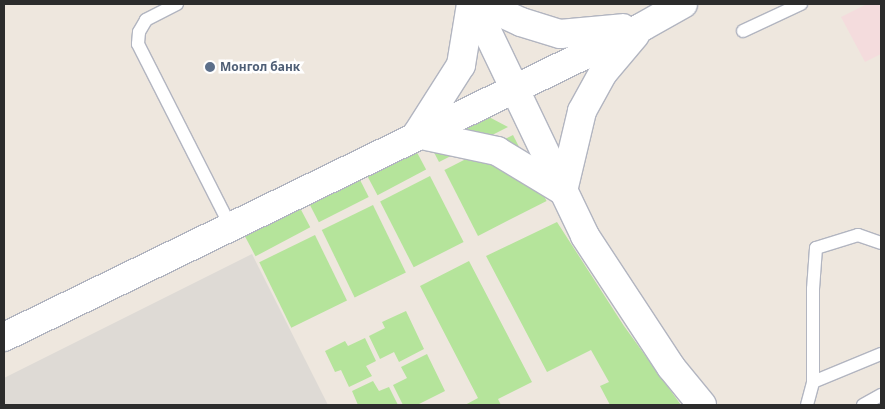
<!DOCTYPE html>
<html>
<head>
<meta charset="utf-8">
<style>
	body { margin:0 }
	#map { position:relative; width:885px; height:409px; overflow:hidden; background:#eee7de; font-family:"Noto Sans",sans-serif }
	div>[style] { position:absolute }
	.medical>* { inset:0; background:#f4dcdd }
	.green>* { inset:0; background:#b5e49b; transform-origin:0 0 }
	.plaza>* { inset:0; background:#dedad5 }
	.roads { filter:drop-shadow(1px 0 #b2b5c0) drop-shadow(-1px 0 #b2b5c0) drop-shadow(0 1px #b2b5c0) drop-shadow(0 -1px #b2b5c0) }
	.service>* { height:12px; margin:-6px; padding:0 6px; transform-origin:6px; border-radius:6px; background:#fff }
	.tertiary>* { height:28px; margin:-14px; padding:0 14px; transform-origin:14px; border-radius:14px; background:#fff }
	.secondary>* { height:28px; margin:-14px; padding:0 14px; transform-origin:14px; border-radius:14px; background:#fff }
	.dots>* { width:14px; height:14px; translate:-50% -50%; box-sizing:border-box; border:2px solid #fff; border-radius:50% }
	span { translate:-50% -50%; white-space:nowrap; text-align:center; line-height:1.15; -webkit-text-stroke:5px #fff; paint-order:stroke }
	.service-label { font-size:12px; color:#4e5e75; font-weight:700 }
	.left { translate:0 -50%; text-align:left }
	.frame { position:absolute; inset:0; border:5px solid #2c2c2c; pointer-events:none }
</style>
</head>
<body>
<div id="map">
	<div class="medical">
		<i style="clip-path:polygon(867px 4px,881px 4px,881px 54px,865px 62px,841px 17px)"></i>
	</div>
	<div class="green">
		<i style="clip-path:polygon(480px 115px,489px 117px,508px 127px,439px 162px,426px 137px)"></i>
		<i style="left:513px;top:135px;width:74px;height:77px;rotate:63deg"></i>
		<i style="left:412px;top:143px;width:30px;height:55px;rotate:62deg"></i>
		<i style="left:356px;top:172px;width:28px;height:56px;rotate:63deg"></i>
		<i style="left:430px;top:176px;width:74px;height:56px;rotate:63deg"></i>
		<i style="left:373px;top:205px;width:75px;height:57px;rotate:64deg"></i>
		<i style="left:299px;top:206px;width:24px;height:62px;rotate:62deg"></i>
		<i style="clip-path:polygon(557px 222px,624px 326px,681px 405px,610px 405px,600px 386px,609px 382px,591px 350px,547px 372px,486px 256px)"></i>
		<i style="left:315px;top:235px;width:73px;height:62px;rotate:64deg"></i>
		<i style="clip-path:polygon(469px 261px,532px 382px,498px 399px,501px 405px,465px 405px,478px 398px,420px 286px)"></i>
		<i style="clip-path:polygon(406px 311px,424px 349px,399px 362px,394px 352px,380px 359px,369px 336px,385px 328px,382px 322px)"></i>
		<i style="clip-path:polygon(365px 338px,376px 361px,366px 366px,372px 376px,349px 387px,341px 370px,335px 372px,325px 351px,345px 341px,348px 346px)"></i>
		<i style="clip-path:polygon(427px 354px,445px 391px,417px 405px,403px 405px,393px 385px,407px 378px,401px 367px)"></i>
		<i style="clip-path:polygon(373px 381px,379px 391px,389px 387px,398px 405px,358px 405px,352px 391px)"></i>
	</div>
	<div class="plaza">
		<i style="clip-path:polygon(252px 254px,328px 405px,4px 405px,4px 378px)"></i>
	</div>
	<div class="roads">
		<div class="service">
			<i style="left:177px;top:4px;width:35px;rotate:153deg"></i>
			<i style="left:146px;top:20px;width:14px;rotate:120deg"></i>
			<i style="left:139px;top:32px;width:12px;rotate:95deg"></i>
			<i style="left:138px;top:44px;width:205px;rotate:63.1deg"></i>
			<i style="left:743px;top:31px;width:64px;rotate:-25deg"></i>
			<i style="left:813px;top:382px;width:74px;rotate:-22.4deg"></i>
			<i style="left:807px;top:405px;width:24px;rotate:-75deg"></i>
			<i style="left:813px;top:382px;width:93px;rotate:-90deg"></i>
			<i style="left:813px;top:289px;width:41px;rotate:-85.8deg"></i>
			<i style="left:816px;top:248px;width:44px;rotate:-17.2deg"></i>
			<i style="left:858px;top:235px;width:24px;rotate:19deg"></i>
			<i style="left:863px;top:405px;width:21px;rotate:-29deg"></i>
		</div>
		<div class="tertiary">
			<i style="left:474px;top:4px;width:257px;rotate:64.4deg"></i>
			<i style="left:585px;top:236px;width:157px;rotate:56.7deg"></i>
			<i style="left:671px;top:367px;width:49px;rotate:50.8deg"></i>
		</div>
		<div class="secondary">
			<i style="left:471px;top:4px;width:62px;rotate:99.3deg"></i>
			<i style="left:461px;top:65px;width:82px;rotate:122.5deg"></i>
			<i style="left:417px;top:134px;width:82px;rotate:12deg"></i>
			<i style="left:497px;top:151px;width:77px;rotate:31.2deg"></i>
			<i style="left:563px;top:191px;width:82px;rotate:-76.6deg"></i>
			<i style="left:582px;top:111px;width:43px;rotate:-61.1deg"></i>
			<i style="left:603px;top:73px;width:50px;rotate:-49.9deg"></i>
			<i style="left:482px;top:4px;width:43px;rotate:24.8deg"></i>
			<i style="left:521px;top:22px;width:41px;rotate:17.1deg"></i>
			<i style="left:560px;top:34px;width:63px;rotate:-5.4deg"></i>
			<i style="left:4px;top:337px;width:709px;rotate:-25.91deg"></i>
			<i style="left:642px;top:27px;width:47px;rotate:-29.3deg"></i>
		</div>
	</div>
	<div class="dots">
		<i style="left:210px;top:67px;background:#5c6f8a"></i>
	</div>
	<div class="service-label">
		<span class="left" style="left:220px;top:67px">Монгол банк</span>
	</div>
	<div class="frame"></div>
</div>
</body>
</html>
